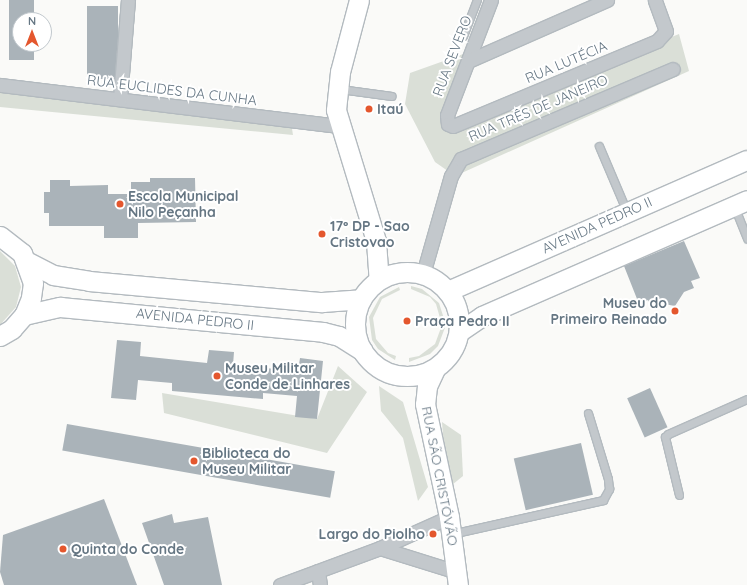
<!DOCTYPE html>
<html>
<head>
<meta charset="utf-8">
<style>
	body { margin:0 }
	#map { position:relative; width:747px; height:585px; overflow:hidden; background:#fafaf8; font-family:Quicksand,sans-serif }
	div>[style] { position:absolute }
	.green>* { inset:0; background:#dadfd7 }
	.building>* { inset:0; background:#aab3b9; transform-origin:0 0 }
	.roads { filter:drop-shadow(1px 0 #b3babf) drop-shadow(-1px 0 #b3babf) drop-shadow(0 1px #b3babf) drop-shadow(0 -1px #b3babf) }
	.lane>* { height:7px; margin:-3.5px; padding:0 3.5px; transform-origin:3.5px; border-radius:3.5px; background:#c3c8cc }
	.street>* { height:13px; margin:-6.5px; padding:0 6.5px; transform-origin:6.5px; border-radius:6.5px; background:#c3c8cc }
	.secondary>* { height:19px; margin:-9.5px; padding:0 9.5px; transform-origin:9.5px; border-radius:9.5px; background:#fff }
	.secondary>.ring { margin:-9.5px; padding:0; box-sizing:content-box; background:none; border:19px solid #fff; border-radius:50% }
	.dots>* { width:11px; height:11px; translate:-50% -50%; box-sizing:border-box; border:2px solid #fff; border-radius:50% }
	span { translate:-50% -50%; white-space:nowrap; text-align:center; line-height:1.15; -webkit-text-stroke:4px #fff; paint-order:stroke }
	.street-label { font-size:14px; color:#657683 }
	.poi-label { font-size:14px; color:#657683; font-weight:700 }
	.left { translate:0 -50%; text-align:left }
	.right { translate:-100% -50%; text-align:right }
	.north { position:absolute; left:12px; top:12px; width:40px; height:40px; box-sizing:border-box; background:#fff; border:1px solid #c1c8cd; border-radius:50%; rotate:0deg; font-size:11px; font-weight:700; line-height:16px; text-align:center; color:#657683 }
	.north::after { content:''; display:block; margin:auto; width:14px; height:18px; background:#e4572e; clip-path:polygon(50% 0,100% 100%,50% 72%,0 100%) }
</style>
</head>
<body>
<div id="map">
	<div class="green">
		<i style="clip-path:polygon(679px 34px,689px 71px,455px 176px,435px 162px,405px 104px,410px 73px,469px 52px,453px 126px)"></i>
		<i style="clip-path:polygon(0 85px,290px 116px,293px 135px,0 107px)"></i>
		<i style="clip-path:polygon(0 251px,15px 266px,21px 287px,16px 307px,0 325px)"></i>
		<i style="clip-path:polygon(411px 286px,422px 289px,439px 303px,446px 325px,438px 346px,430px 354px,409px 362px,409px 358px,419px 356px,435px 344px,442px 325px,436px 304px,430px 297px,411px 289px)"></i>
		<i style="clip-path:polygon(399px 287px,400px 290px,382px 299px,373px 318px,376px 339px,388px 353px,396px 356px,395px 360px,378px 349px,372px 340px,369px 317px,380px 297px)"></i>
		<i style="clip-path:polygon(338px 366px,367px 392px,327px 453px,164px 413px,162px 393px,317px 419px)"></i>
		<i style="clip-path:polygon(379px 386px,403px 402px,428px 487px,418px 501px,403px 438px,381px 411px)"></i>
		<i style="clip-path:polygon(442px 422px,461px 435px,463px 476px,447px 489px)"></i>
	</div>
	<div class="building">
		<i style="clip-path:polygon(9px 0,34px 0,34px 20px,20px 20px,20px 44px,34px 44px,34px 60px,9px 60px)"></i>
		<i style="left:87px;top:6px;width:31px;height:73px"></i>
		<i style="clip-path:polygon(150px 178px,195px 178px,196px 222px,138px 223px,138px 238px,104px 238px,104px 226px,49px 226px,49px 213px,44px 213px,44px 192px,50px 192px,50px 180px,70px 180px,70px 186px,108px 185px,108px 194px,131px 194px,131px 182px,150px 182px)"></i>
		<i style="clip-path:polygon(684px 241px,700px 278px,691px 281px,694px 288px,684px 292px,675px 306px,659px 303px,651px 306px,648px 300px,639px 304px,624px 266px)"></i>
		<i style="clip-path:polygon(117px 340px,141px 342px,140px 356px,207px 363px,209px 350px,234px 352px,233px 365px,298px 371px,300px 358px,323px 361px,317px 419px,295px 417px,297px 396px,263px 393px,263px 399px,172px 391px,172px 383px,138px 380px,136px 400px,111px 398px)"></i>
		<i style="left:650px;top:388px;width:43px;height:25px;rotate:66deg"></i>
		<i style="left:67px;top:424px;width:272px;height:27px;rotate:10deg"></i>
		<i style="left:581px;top:443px;width:53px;height:69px;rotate:77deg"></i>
		<i style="clip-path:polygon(104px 499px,137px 585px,4px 585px,0 572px,3px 535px)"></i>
		<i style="clip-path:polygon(172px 514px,174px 523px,208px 517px,222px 585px,164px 585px,142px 523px)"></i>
	</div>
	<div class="roads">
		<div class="lane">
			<i style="left:463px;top:36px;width:39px;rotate:-69deg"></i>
			<i style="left:340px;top:89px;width:52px;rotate:7.7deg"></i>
			<i style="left:599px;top:146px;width:72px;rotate:67deg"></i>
			<i style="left:734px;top:206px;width:35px;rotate:68deg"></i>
			<i style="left:679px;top:495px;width:60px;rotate:-103.6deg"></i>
			<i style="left:665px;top:437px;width:4px;rotate:-45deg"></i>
			<i style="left:668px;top:434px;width:86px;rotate:-23.9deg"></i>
			<i style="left:451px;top:534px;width:156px;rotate:-12.6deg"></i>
			<i style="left:603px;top:500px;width:13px;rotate:-61deg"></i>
			<i style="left:609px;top:489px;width:10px;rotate:-96deg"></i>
			<i style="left:608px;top:479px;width:69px;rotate:-106.9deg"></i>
		</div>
		<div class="street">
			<i style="left:491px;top:0;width:123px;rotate:110.9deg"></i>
			<i style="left:447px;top:115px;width:9px;rotate:84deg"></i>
			<i style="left:448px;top:124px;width:5px;rotate:22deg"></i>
			<i style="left:453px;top:126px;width:221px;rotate:-22.6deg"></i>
			<i style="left:657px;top:41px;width:13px;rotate:-48deg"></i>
			<i style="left:666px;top:31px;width:33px;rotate:-110deg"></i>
			<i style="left:468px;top:61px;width:152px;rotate:-23.7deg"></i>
			<i style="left:0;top:85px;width:341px;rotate:6.9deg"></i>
			<i style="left:120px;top:99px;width:99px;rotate:-85.4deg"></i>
			<i style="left:423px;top:274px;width:102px;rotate:-74.1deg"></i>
			<i style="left:451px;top:176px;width:20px;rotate:-60deg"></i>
			<i style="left:461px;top:159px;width:230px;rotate:-23deg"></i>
			<i style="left:380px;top:548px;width:81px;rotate:17.3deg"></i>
			<i style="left:318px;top:571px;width:14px;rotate:82deg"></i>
			<i style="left:280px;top:585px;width:107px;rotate:-20.3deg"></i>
			<i style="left:380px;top:548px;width:76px;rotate:-24.2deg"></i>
		</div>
		<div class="secondary">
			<i style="left:359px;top:0;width:74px;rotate:104.8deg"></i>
			<i style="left:340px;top:72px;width:38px;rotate:96deg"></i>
			<i style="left:336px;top:110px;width:137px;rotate:73deg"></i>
			<i style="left:376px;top:241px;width:39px;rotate:86deg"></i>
			<i style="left:0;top:236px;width:28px;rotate:38deg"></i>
			<i style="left:22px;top:253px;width:32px;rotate:70deg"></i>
			<i style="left:33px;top:283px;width:15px;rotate:98deg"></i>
			<i style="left:31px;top:298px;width:18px;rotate:112deg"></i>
			<i style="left:24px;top:315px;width:18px;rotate:131deg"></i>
			<i style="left:12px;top:329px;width:14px;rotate:150deg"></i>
			<i style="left:26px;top:261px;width:30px;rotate:27deg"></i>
			<i style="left:53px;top:275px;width:36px;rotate:9deg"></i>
			<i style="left:89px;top:281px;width:234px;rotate:5.2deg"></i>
			<i style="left:322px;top:302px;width:39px;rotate:-4deg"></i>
			<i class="ring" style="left:355px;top:272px;width:85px;height:85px"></i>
			<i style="left:448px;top:291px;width:326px;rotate:-23.7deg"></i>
			<i style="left:24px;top:315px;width:37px;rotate:-13deg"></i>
			<i style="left:60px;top:307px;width:264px;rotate:5.4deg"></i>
			<i style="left:323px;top:332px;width:16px;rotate:14deg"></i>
			<i style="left:339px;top:336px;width:28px;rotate:32deg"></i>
			<i style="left:460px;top:331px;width:27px;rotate:-34deg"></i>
			<i style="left:482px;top:316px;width:289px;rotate:-23.6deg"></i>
			<i style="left:435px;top:369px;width:19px;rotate:115deg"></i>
			<i style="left:427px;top:386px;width:18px;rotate:96deg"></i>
			<i style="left:425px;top:404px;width:116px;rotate:78deg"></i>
			<i style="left:449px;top:517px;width:69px;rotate:82.5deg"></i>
		</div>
	</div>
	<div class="dots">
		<i style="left:369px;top:109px;background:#e4572e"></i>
		<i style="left:120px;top:204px;background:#e4572e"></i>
		<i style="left:322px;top:234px;background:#e4572e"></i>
		<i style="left:675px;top:311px;background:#e4572e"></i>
		<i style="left:407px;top:321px;background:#e4572e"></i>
		<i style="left:217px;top:376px;background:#e4572e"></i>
		<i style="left:194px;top:461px;background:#e4572e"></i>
		<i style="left:433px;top:534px;background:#e4572e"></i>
		<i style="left:63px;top:549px;background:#e4572e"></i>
	</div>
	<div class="street-label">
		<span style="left:452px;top:56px;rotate:-69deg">RUA SEVERO</span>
		<span style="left:566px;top:62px;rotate:-23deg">RUA LUTÉCIA</span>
		<span style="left:172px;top:90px;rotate:7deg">RUA EUCLIDES DA CUNHA</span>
		<span style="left:538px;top:108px;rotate:-23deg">RUA TRÊS DE JANEIRO</span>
		<span style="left:597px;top:225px;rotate:-24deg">AVENIDA PEDRO II</span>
		<span style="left:195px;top:319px;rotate:6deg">AVENIDA PEDRO II</span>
		<span style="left:440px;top:476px;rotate:79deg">RUA SÃO CRISTÓVÃO</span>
	</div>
	<div class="poi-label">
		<span class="left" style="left:377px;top:109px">Itaú</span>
		<span class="left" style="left:128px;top:204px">Escola Municipal<br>Nilo Peçanha</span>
		<span class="left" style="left:330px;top:234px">17º DP - Sao<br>Cristovao</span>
		<span class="right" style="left:667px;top:311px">Museu do<br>Primeiro Reinado</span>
		<span class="left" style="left:415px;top:321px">Praça Pedro II</span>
		<span class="left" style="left:225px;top:376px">Museu Militar<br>Conde de Linhares</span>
		<span class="left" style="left:202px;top:461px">Biblioteca do<br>Museu Militar</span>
		<span class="right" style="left:425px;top:534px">Largo do Piolho</span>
		<span class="left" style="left:71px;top:549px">Quinta do Conde</span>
	</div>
	<div class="north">N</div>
</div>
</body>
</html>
